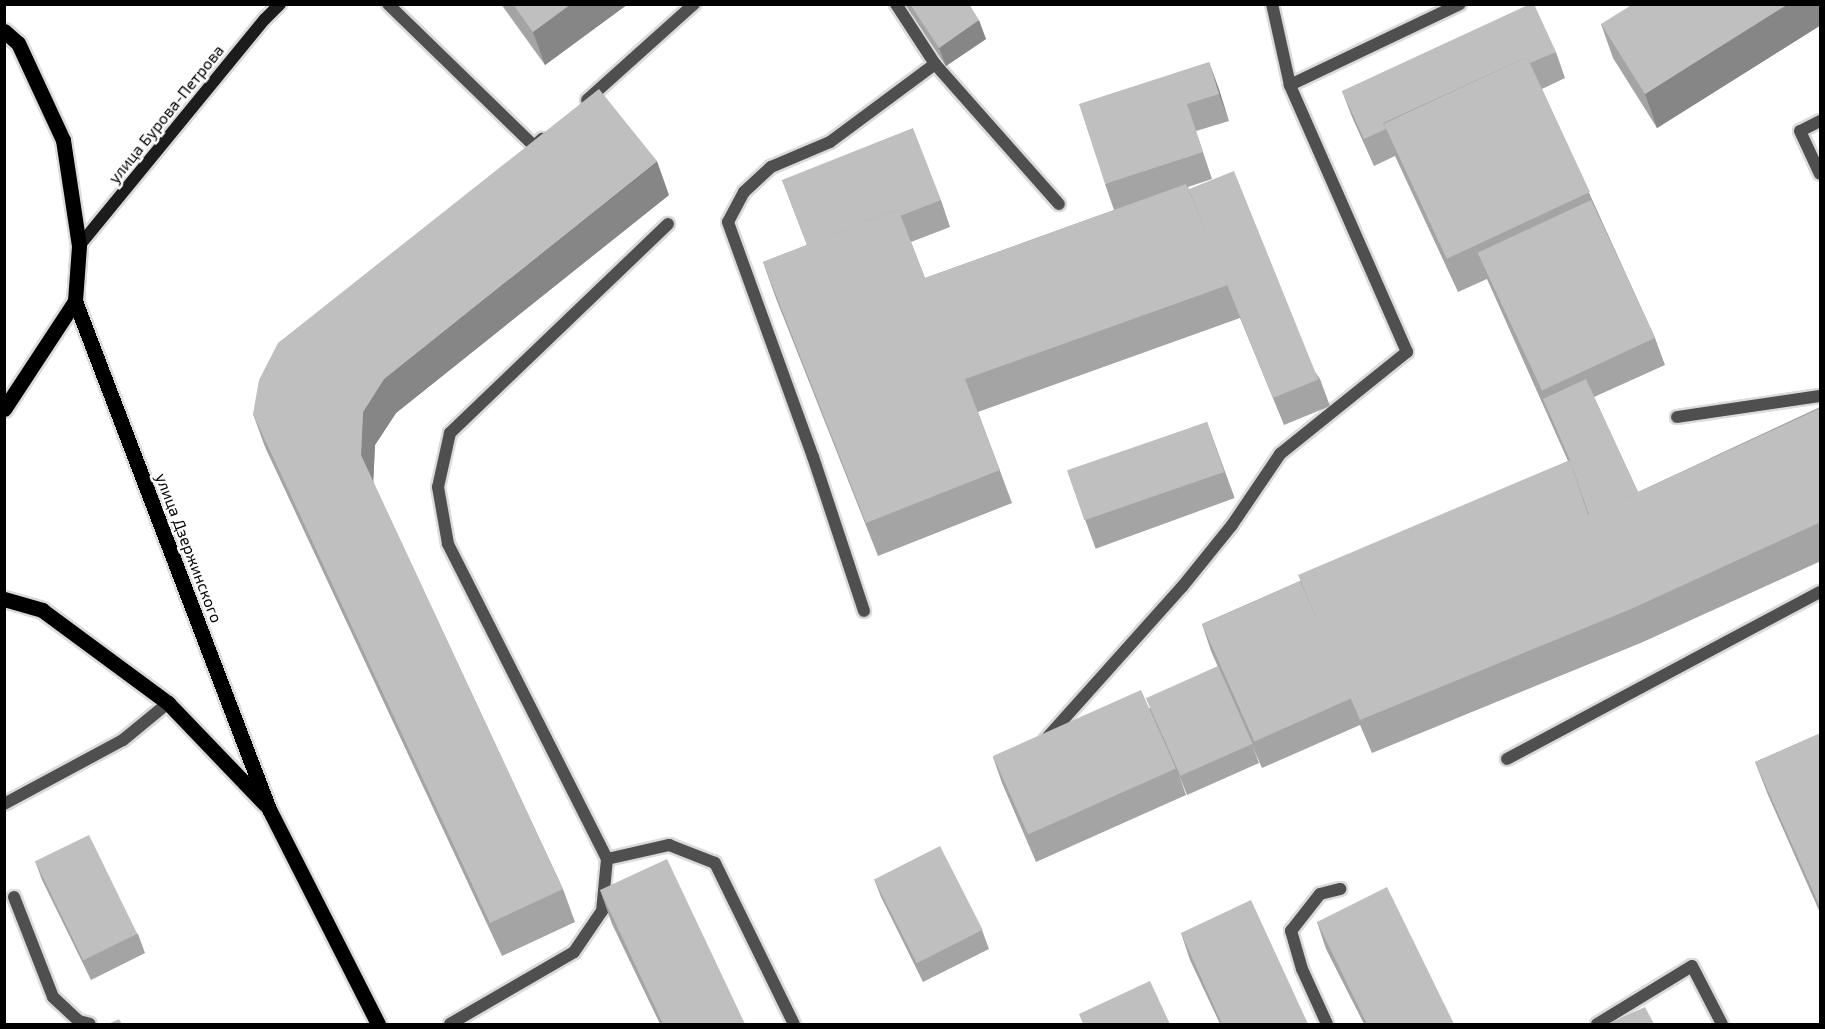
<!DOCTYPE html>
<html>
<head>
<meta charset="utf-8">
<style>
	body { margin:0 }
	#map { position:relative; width:1825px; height:1029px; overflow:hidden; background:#fff; font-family:"Exo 2",sans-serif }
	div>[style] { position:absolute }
	.roads { filter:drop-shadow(2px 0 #dbdbdb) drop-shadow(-2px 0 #dbdbdb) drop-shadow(0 2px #dbdbdb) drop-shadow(0 -2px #dbdbdb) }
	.service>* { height:12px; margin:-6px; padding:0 6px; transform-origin:6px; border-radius:6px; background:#4f4f4f }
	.secondary>* { height:12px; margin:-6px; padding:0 6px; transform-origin:6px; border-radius:6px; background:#1c1c1c }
	.primary>* { height:15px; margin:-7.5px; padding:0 7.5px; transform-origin:7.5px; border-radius:7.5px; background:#000 }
	.wall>* { inset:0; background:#a4a4a4; transform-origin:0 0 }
	.shaded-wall>* { inset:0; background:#868686 }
	.building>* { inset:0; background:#bfbfbf; transform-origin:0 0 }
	span { translate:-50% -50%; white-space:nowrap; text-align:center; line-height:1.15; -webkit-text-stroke:5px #fff; paint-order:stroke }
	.street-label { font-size:16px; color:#000 }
	.frame { position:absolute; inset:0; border:6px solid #000; pointer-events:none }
</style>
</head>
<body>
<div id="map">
	<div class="roads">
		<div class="service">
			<i style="left:388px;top:4px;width:204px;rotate:44.2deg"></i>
			<i style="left:534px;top:146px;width:11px;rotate:-41deg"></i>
			<i style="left:935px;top:64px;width:187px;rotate:48.5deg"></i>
			<i style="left:1290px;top:85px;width:188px;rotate:-25.5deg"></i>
			<i style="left:587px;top:100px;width:144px;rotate:-41.9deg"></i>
			<i style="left:1820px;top:121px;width:22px;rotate:153deg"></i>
			<i style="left:1800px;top:131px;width:47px;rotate:65.1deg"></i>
			<i style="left:668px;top:224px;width:302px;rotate:136.2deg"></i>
			<i style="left:450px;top:433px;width:55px;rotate:102.5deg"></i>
			<i style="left:438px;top:487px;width:58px;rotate:80deg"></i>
			<i style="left:448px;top:544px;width:353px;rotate:63.2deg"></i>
			<i style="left:607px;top:859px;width:64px;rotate:-12.7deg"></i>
			<i style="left:669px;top:845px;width:49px;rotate:21.4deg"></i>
			<i style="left:715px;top:863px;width:179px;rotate:63.9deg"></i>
			<i style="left:1677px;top:417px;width:145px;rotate:-8.4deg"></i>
			<i style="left:864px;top:611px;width:162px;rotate:-108.3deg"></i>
			<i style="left:813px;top:457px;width:250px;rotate:-109.9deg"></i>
			<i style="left:728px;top:222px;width:34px;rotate:-62deg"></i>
			<i style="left:744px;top:192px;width:37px;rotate:-43deg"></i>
			<i style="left:771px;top:167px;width:64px;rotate:-23deg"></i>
			<i style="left:830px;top:142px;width:131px;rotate:-36.6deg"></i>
			<i style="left:935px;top:64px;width:72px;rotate:-123deg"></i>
			<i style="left:1045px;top:740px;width:205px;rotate:-48.2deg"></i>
			<i style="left:1182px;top:587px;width:80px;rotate:-51.1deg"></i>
			<i style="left:1232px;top:525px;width:86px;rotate:-55.9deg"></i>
			<i style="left:1280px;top:454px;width:163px;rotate:-38.8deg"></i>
			<i style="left:1407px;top:352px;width:292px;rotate:-113.7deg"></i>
			<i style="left:1290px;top:85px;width:83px;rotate:-102.5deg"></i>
			<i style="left:1507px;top:759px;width:355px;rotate:-28.1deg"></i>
			<i style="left:4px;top:804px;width:135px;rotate:-28.3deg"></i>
			<i style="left:123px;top:740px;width:58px;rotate:-39.4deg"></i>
			<i style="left:14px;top:897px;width:107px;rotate:68.7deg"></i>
			<i style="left:53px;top:997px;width:35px;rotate:43deg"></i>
			<i style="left:79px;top:1021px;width:11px;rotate:15deg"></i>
			<i style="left:450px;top:1024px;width:143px;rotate:-30.1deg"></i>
			<i style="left:574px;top:952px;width:50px;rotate:-55.7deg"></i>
			<i style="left:602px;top:911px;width:52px;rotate:-84.5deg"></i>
			<i style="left:1327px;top:1024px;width:60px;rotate:-114.4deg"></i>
			<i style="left:1302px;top:969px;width:40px;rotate:-106deg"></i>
			<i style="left:1291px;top:931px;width:47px;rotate:-51.9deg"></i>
			<i style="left:1320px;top:894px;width:21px;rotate:-14deg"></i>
			<i style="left:1597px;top:1024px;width:111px;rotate:-31.4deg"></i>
			<i style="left:1692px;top:966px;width:65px;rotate:62.7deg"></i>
		</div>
		<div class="secondary">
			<i style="left:79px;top:246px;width:293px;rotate:-50.7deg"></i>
			<i style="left:265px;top:19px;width:21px;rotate:-45deg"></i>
		</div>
		<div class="primary">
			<i style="left:4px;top:31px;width:18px;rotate:41deg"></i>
			<i style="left:18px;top:43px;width:107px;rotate:65.1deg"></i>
			<i style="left:63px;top:140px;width:107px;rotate:81.4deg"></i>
			<i style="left:79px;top:246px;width:55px;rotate:94.2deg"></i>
			<i style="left:75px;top:301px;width:129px;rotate:123.3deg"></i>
			<i style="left:75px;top:301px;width:544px;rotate:69.1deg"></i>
			<i style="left:269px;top:809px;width:241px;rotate:63.1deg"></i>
			<i style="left:4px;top:599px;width:40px;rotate:16deg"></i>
			<i style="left:42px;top:610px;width:157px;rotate:36.4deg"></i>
			<i style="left:168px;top:703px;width:140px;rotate:46.2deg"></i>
		</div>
	</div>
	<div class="wall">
		<i style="clip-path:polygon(501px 4px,628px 4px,545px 65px)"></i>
		<i style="clip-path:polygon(905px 4px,969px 4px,986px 39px,946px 66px)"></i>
		<i style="clip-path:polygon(1821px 4px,1821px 25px,1657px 128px,1613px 58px,1601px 24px)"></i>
		<i style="clip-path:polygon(1556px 52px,1565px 78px,1542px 89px,1655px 338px,1665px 365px,1594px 397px,1638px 492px,1820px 407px,1821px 561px,1643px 642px,1372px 753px,1360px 725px,1262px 768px,1211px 651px,1202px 624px,1300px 581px,1568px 461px,1487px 279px,1458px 292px,1395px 156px,1374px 166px,1352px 117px,1342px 91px)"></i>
		<i style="clip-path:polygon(1209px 62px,1229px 121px,1196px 131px,1212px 179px,1188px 187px,1189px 190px,1320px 379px,1330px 406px,1284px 425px,1240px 318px,978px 412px,1012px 503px,878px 556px,775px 296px,763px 262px,807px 245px,782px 180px,941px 200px,950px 227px,911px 242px,925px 278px,1114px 210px,1105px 184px)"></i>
		<i style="clip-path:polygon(669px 195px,396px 413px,375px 445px,373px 482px,563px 889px,575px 922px,502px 956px,265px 447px,253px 414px)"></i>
		<i style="left:1207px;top:422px;width:81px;height:148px;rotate:70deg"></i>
		<i style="clip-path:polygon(1150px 708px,1252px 744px,1259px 763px,1187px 795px,1179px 775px,1186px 795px,1036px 862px,1002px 783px,993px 757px)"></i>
		<i style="clip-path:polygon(1821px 733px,1821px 915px,1768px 795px,1755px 762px)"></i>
		<i style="clip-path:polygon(35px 861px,138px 934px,145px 953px,91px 980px,42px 880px)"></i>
		<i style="clip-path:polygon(874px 879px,982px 930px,989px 949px,923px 982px,881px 897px)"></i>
		<i style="clip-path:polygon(600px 890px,745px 1024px,660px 1024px,612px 924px)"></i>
		<i style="clip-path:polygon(1317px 922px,1454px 1024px,1364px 1024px,1326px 949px)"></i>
		<i style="clip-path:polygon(1181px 933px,1308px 1024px,1220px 1024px,1190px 960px)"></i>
	</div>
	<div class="shaded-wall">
		<i style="clip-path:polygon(571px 4px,628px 4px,545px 65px,533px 32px)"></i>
		<i style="clip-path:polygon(1788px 4px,1821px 4px,1821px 25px,1657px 128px,1645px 94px)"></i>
		<i style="clip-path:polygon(979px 20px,986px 39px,946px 66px,939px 48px)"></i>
		<i style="clip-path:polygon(1209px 62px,1219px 89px,1229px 121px,1219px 94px)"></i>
		<i style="clip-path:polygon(657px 161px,669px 195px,396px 413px,375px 445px,373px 489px,361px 455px,363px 412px,384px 379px)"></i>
	</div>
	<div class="building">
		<i style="clip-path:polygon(513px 4px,571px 4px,533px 32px)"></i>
		<i style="clip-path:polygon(910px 4px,969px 4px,979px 20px,939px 48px)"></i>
		<i style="clip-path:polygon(1530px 4px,1534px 4px,1556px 52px,1530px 63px,1527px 57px,1383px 123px,1386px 129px,1364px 139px,1342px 91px)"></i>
		<i style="clip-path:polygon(1633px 4px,1788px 4px,1645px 94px,1601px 24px)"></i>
		<i style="left:1527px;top:57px;width:149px;height:158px;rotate:65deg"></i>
		<i style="clip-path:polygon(1209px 62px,1219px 94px,1187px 104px,1203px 152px,1105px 184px,1079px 104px)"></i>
		<i style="clip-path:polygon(599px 89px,657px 161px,384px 379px,363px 412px,361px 455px,563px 889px,490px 923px,253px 414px,259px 380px,278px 343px)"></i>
		<i style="clip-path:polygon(913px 128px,941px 200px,900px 216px,898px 209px,807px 245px,782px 180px)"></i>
		<i style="left:1234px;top:171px;width:225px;height:49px;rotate:68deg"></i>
		<i style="clip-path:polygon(1186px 184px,1228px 285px,965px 379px,1000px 470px,866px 523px,763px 262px,898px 209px,925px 278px)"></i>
		<i style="left:1591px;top:200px;width:152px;height:125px;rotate:65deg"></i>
		<i style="clip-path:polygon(1586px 379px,1638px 492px,1589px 515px,1570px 460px,1543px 399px)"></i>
		<i style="clip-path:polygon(1821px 408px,1821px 522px,1631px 609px,1360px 720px,1298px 575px,1570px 460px,1588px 515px)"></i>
		<i style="left:1207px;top:422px;width:53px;height:148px;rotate:71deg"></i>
		<i style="left:1300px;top:581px;width:128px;height:107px;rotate:66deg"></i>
		<i style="left:1218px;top:666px;width:85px;height:79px;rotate:66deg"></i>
		<i style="left:1141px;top:690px;width:86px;height:162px;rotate:66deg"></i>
		<i style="clip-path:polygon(1821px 733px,1821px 909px,1755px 762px)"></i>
		<i style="left:89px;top:835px;width:110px;height:60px;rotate:64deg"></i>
		<i style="left:940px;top:846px;width:94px;height:74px;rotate:63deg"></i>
		<i style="clip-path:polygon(667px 859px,745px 1024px,663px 1024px,600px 890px)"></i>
		<i style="clip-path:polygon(1387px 887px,1454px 1024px,1367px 1024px,1317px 922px)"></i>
		<i style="clip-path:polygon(1251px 900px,1308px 1024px,1222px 1024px,1181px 933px)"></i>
		<i style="clip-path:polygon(1150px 981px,1170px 1024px,1083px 1024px,1079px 1014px)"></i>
		<i style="clip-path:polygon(1645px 1007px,1654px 1024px,1607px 1024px)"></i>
		<i style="clip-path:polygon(119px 1019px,122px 1024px,108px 1024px)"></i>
	</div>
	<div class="street-label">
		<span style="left:166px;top:114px;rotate:-51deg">улица Бурова-Петрова</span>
		<span style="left:189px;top:548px;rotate:69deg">улица Дзержинского</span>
	</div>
	<div class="frame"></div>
</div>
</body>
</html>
